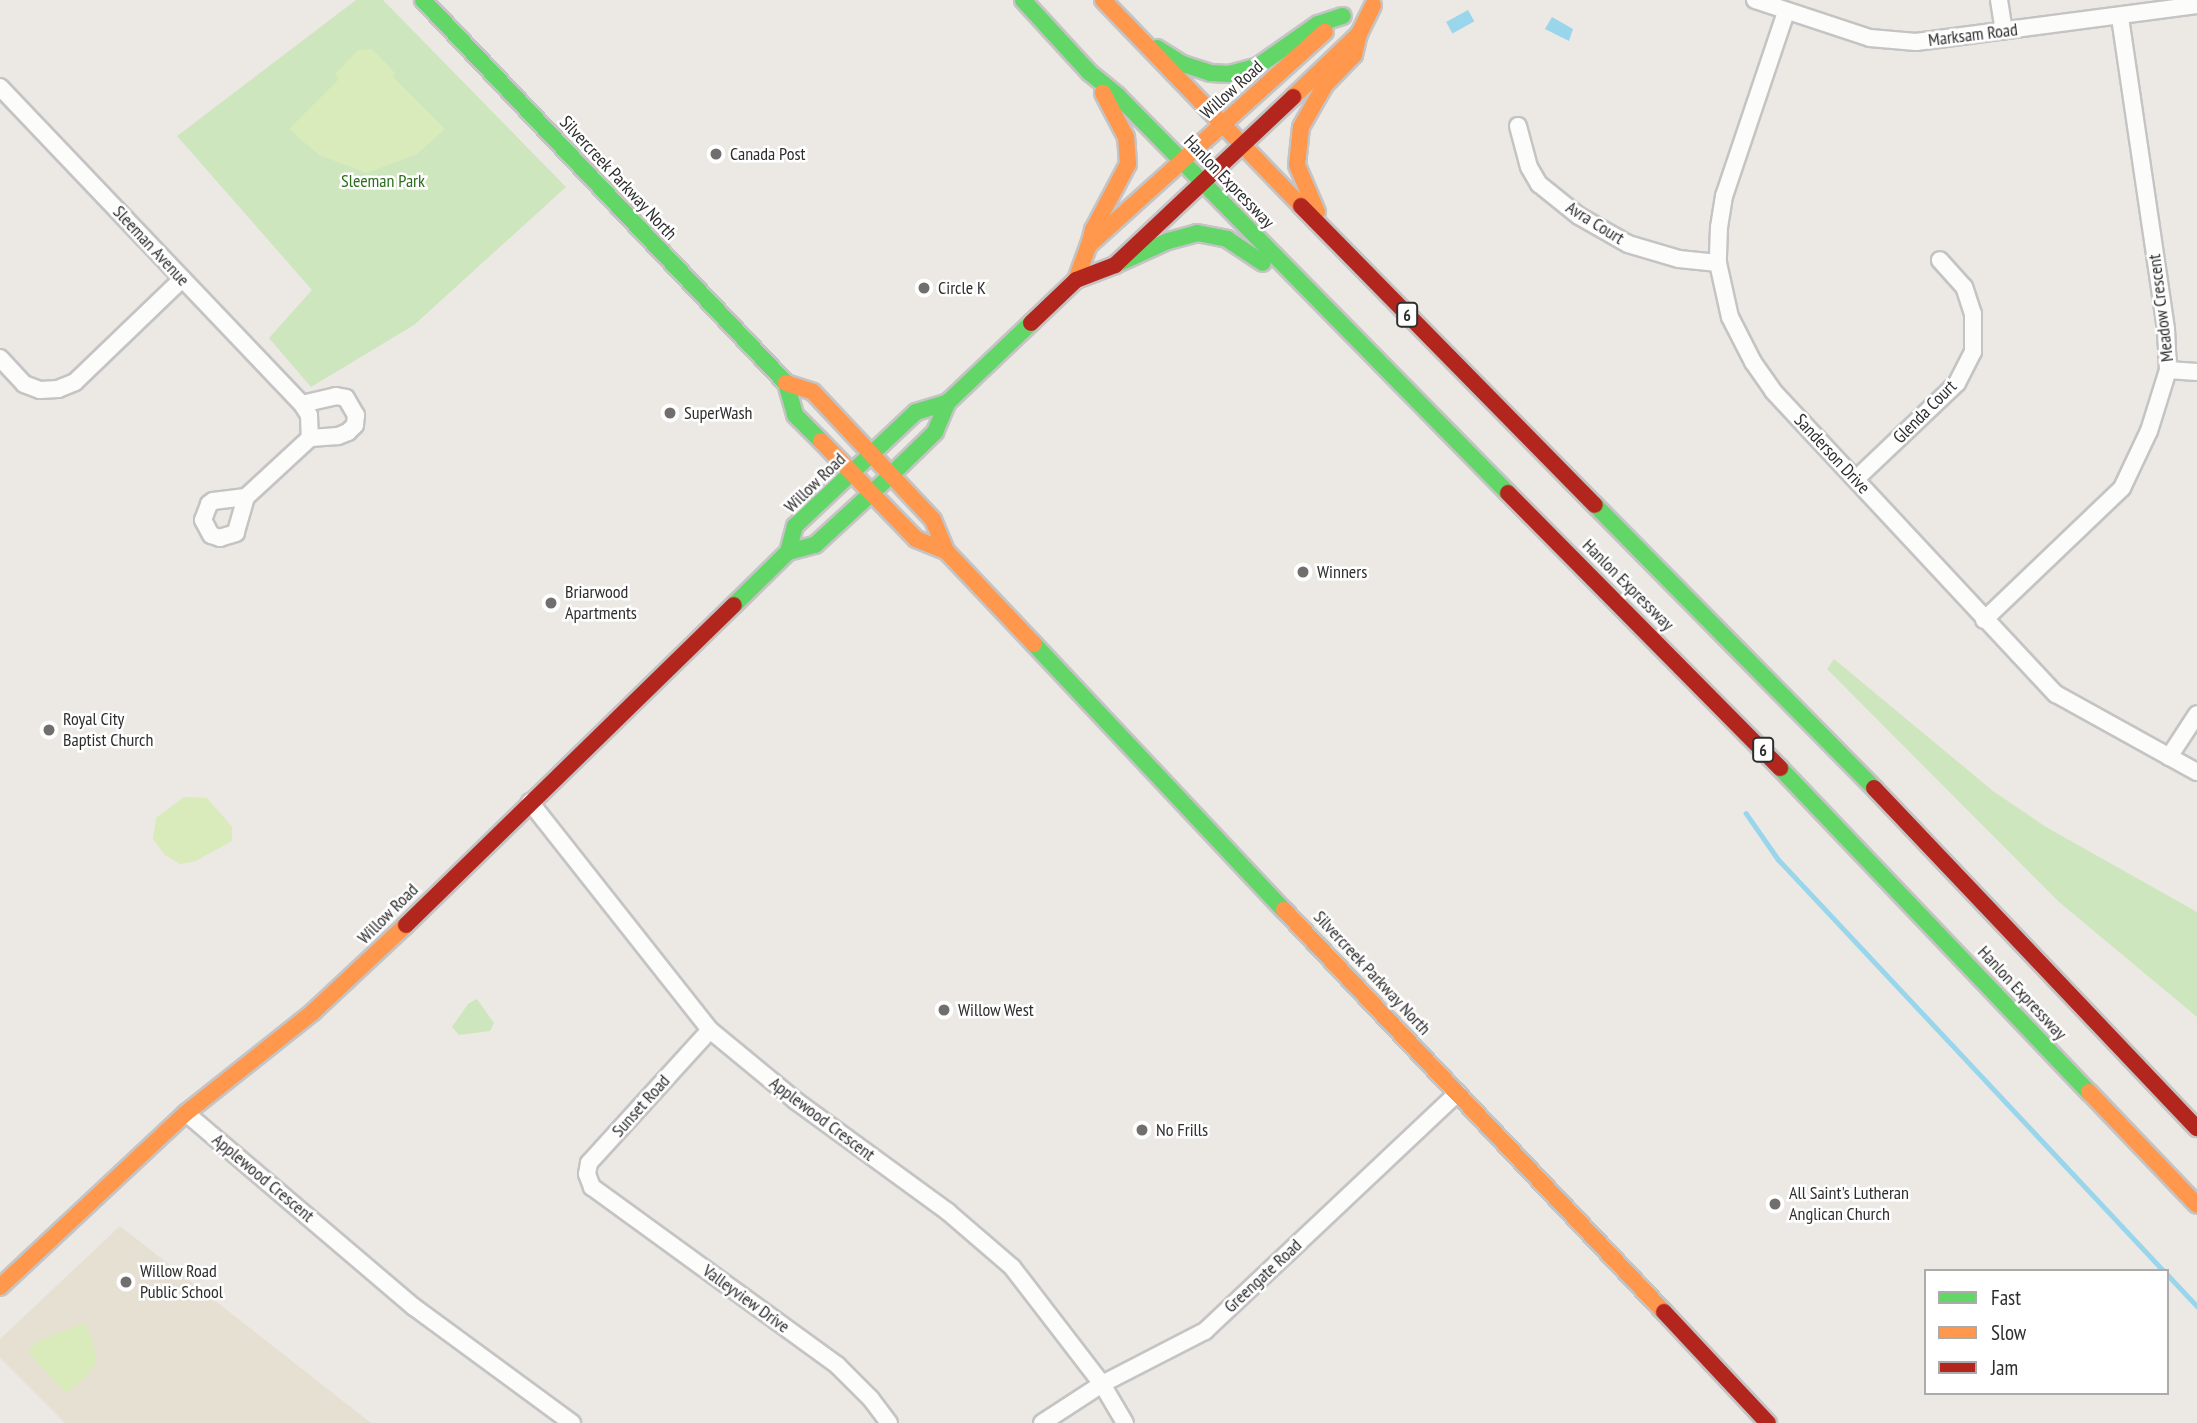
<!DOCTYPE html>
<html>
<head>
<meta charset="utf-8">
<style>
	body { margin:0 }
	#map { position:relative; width:2197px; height:1423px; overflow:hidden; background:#ece8e4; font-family:"PT Sans Narrow",sans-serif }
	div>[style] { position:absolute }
	.education>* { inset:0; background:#e6e0d3 }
	.green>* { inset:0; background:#cee6be }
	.pitch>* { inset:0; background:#d9eabb }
	.water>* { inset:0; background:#99d6ec; transform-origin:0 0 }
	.stream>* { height:4.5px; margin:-2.25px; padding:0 2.25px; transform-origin:2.25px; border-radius:2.25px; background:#99d6ec }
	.roads { filter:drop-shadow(2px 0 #c5c4c5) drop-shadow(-2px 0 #c5c4c5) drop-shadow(0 2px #c5c4c5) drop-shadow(0 -2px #c5c4c5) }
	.street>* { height:16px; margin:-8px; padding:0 8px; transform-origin:8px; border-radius:8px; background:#fcfcfb }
	.fast>* { height:16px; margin:-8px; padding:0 8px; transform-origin:8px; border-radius:8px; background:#63d668 }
	.slow>* { height:16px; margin:-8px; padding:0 8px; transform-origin:8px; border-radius:8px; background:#ff974d }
	.jam>* { height:16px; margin:-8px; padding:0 8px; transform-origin:8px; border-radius:8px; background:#b3261e }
	.dots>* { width:19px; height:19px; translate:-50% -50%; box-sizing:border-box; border:4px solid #fff; border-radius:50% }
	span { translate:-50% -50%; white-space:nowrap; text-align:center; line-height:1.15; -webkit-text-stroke:5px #fff; paint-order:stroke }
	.shield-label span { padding:2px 5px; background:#fff; border:2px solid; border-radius:5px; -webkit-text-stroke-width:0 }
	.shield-label { font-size:16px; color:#2e2e2e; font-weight:700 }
	.street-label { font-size:18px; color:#2e2e2e }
	.poi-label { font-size:18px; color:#2e2e2e }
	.left { translate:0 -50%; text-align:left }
	.park-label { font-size:18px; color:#2c6e1b }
	.legend { position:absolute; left:1924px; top:1269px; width:245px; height:126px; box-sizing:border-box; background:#fff; border:2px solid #ababab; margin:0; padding:9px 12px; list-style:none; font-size:21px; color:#2e2e2e }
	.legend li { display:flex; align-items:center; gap:14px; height:35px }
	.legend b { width:35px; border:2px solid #ababab }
</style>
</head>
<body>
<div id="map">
	<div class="education">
		<i style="clip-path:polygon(120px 1226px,371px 1423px,65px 1423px,0 1358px,0 1339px)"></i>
	</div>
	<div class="green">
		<i style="clip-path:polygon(356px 0,383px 0,566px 187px,414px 325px,311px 387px,269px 338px,312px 290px,177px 136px)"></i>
		<i style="clip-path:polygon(1834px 659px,1993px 791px,2046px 827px,2197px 912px,2197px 1017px,2059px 902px,1827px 669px)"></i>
		<i style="clip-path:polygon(477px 999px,494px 1023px,490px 1031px,459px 1035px,452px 1027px,468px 1004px)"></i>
	</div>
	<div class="pitch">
		<i style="clip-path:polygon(372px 49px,395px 73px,393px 77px,445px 129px,417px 154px,367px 173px,319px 155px,289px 129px,339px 79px,335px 74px,358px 50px)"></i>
		<i style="clip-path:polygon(184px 797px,207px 798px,232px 827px,232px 841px,196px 861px,180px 864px,165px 855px,153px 839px,156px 818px)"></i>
		<i style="clip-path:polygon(84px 1323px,92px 1338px,97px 1361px,87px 1376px,66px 1394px,28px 1352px,36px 1342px)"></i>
	</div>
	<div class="water">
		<i style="left:1468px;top:10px;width:13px;height:25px;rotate:61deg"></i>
		<i style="clip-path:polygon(1552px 17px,1573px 29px,1569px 41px,1545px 29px)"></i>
	</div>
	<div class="stream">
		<i style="left:1746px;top:813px;width:56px;rotate:55.2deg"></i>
		<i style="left:1778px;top:859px;width:565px;rotate:46.87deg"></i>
		<i style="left:2167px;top:1274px;width:44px;rotate:46.8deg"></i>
	</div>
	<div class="roads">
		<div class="street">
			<i style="left:1755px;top:0;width:121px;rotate:18.3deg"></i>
			<i style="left:1870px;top:38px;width:46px;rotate:5deg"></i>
			<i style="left:1916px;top:42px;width:283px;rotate:-7.5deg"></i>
			<i style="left:1999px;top:0;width:31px;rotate:81deg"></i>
			<i style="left:1786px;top:12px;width:194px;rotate:108.6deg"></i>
			<i style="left:1724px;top:196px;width:31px;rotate:99deg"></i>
			<i style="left:1719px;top:227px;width:36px;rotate:92deg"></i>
			<i style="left:1718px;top:263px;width:55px;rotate:77.5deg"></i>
			<i style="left:1730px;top:317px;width:51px;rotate:62.9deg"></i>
			<i style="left:1753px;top:362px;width:35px;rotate:55deg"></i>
			<i style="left:1773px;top:391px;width:415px;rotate:47deg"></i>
			<i style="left:2056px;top:694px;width:161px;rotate:29deg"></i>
			<i style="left:0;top:87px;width:438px;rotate:46.4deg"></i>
			<i style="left:302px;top:404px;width:13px;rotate:58deg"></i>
			<i style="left:309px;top:415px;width:23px;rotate:88deg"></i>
			<i style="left:310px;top:438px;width:87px;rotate:137.3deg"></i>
			<i style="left:246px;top:497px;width:37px;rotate:106deg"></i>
			<i style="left:236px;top:533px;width:17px;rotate:163deg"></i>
			<i style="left:220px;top:538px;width:9px;rotate:-162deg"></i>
			<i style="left:211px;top:535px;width:17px;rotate:-118deg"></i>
			<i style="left:203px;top:520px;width:17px;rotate:-69deg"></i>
			<i style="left:209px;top:504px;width:5px;rotate:-37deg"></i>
			<i style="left:213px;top:501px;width:33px;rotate:-7deg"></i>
			<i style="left:1518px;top:126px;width:42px;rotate:75deg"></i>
			<i style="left:1529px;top:167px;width:20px;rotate:60deg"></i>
			<i style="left:1539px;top:184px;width:51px;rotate:38.7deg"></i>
			<i style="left:1579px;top:216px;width:56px;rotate:29.7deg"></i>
			<i style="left:1628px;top:244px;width:53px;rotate:16.4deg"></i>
			<i style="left:1679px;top:259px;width:39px;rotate:6deg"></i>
			<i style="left:0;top:358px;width:35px;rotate:47deg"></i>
			<i style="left:24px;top:384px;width:17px;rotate:21deg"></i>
			<i style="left:40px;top:390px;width:18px;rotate:-3deg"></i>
			<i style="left:58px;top:389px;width:18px;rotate:-22deg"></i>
			<i style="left:75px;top:382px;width:149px;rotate:-43.9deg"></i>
			<i style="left:2168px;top:370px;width:29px;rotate:4deg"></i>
			<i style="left:302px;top:404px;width:35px;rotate:-13deg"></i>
			<i style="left:336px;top:396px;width:10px;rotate:11deg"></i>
			<i style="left:346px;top:398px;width:20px;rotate:60deg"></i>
			<i style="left:356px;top:415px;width:10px;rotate:96deg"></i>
			<i style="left:355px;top:425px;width:10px;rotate:135deg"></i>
			<i style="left:348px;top:432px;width:11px;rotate:158deg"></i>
			<i style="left:338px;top:436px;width:28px;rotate:176deg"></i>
			<i style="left:1856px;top:479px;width:139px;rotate:-43.5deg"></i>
			<i style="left:1957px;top:383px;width:35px;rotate:-63deg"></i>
			<i style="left:1973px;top:352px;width:38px;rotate:-90deg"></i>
			<i style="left:1973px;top:314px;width:28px;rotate:-108deg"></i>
			<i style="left:1964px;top:287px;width:36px;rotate:-132deg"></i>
			<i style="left:1984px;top:620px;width:191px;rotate:-43.7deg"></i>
			<i style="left:2122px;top:488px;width:63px;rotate:-64.7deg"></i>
			<i style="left:2149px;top:431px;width:64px;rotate:-72.7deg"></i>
			<i style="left:2168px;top:370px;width:41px;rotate:-92.8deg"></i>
			<i style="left:2166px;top:329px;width:316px;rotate:-98.4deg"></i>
			<i style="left:2169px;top:757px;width:51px;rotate:-56.9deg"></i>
			<i style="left:530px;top:802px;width:290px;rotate:51.7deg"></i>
			<i style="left:710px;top:1030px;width:112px;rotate:39.5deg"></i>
			<i style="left:796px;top:1101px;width:188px;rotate:36.1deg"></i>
			<i style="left:948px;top:1212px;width:84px;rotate:40.7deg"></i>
			<i style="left:1012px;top:1267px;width:148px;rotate:52.4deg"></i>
			<i style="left:1102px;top:1384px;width:45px;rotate:59.5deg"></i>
			<i style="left:710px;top:1030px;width:180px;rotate:132.3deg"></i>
			<i style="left:589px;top:1163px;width:11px;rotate:100deg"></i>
			<i style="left:587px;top:1174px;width:14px;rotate:69deg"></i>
			<i style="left:592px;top:1187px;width:303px;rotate:36deg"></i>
			<i style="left:837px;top:1365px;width:48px;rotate:45deg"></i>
			<i style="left:871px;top:1399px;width:30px;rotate:53deg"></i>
			<i style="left:186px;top:1113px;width:299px;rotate:40.4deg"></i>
			<i style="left:414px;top:1307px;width:196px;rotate:36.3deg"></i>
			<i style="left:1042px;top:1423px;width:72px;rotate:-33deg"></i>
			<i style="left:1102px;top:1384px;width:116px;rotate:-27.2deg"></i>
			<i style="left:1205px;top:1331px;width:347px;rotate:-43.3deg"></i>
		</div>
		<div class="fast">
			<i style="left:423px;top:0;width:528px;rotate:46.54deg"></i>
			<i style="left:786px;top:383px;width:33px;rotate:74deg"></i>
			<i style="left:795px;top:415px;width:37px;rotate:45deg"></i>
			<i style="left:1023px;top:0;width:99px;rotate:47.5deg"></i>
			<i style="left:1090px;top:73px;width:36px;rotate:39deg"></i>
			<i style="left:1118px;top:96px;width:557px;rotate:45.51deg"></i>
			<i style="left:1157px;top:48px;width:31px;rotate:32deg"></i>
			<i style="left:1183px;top:64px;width:28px;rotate:18deg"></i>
			<i style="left:1210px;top:73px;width:19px;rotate:3deg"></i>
			<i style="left:1229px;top:74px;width:30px;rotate:-15deg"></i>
			<i style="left:1258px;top:66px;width:73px;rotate:-35deg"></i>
			<i style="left:1318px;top:24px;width:26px;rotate:-18deg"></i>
			<i style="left:1115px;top:265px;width:58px;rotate:-24.4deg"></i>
			<i style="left:1168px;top:241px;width:30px;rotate:-15deg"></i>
			<i style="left:1197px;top:233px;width:31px;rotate:11deg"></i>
			<i style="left:1227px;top:239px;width:43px;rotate:33.7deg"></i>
			<i style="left:1595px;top:505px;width:397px;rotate:45.4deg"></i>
			<i style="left:788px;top:552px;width:27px;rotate:-75deg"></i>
			<i style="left:795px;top:526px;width:166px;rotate:-43.3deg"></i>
			<i style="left:916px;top:412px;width:34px;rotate:-17deg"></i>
			<i style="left:734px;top:605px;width:76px;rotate:-44.5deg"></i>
			<i style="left:788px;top:552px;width:28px;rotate:-15deg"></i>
			<i style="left:815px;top:545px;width:103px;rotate:-42.6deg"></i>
			<i style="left:891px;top:475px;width:62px;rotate:-44.3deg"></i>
			<i style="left:935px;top:432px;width:33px;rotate:-67deg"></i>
			<i style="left:948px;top:402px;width:115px;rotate:-43.6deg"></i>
			<i style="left:1034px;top:644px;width:365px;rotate:46.8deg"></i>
			<i style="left:1780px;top:768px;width:448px;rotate:46.4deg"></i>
		</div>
		<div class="slow">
			<i style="left:1103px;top:0;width:286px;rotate:46.1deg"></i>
			<i style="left:1293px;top:97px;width:91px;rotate:-43.7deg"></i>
			<i style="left:1359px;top:34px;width:32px;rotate:-64deg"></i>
			<i style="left:1317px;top:212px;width:51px;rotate:-113.1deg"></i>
			<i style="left:1297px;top:165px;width:38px;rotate:-84deg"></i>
			<i style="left:1301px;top:127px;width:48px;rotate:-60.3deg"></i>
			<i style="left:1325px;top:85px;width:42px;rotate:-46deg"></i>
			<i style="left:1354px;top:55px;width:22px;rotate:-77deg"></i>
			<i style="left:1089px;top:245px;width:16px;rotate:-75deg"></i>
			<i style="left:1093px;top:230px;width:75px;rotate:-62.1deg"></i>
			<i style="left:1128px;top:164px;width:27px;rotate:-94deg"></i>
			<i style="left:1126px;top:137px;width:50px;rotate:-117.6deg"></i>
			<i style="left:1076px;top:280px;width:37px;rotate:-70deg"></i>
			<i style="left:1089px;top:245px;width:318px;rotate:-42.1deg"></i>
			<i style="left:786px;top:383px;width:28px;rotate:18deg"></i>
			<i style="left:813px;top:392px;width:175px;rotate:46.8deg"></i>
			<i style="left:933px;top:520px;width:34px;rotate:67deg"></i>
			<i style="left:946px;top:551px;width:128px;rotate:46.6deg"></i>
			<i style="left:821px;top:441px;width:136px;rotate:45.9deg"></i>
			<i style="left:916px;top:539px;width:32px;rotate:22deg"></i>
			<i style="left:1284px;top:910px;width:553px;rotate:46.61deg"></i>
			<i style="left:2089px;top:1092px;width:156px;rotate:46.3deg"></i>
			<i style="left:0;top:1287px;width:255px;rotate:-43.1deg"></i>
			<i style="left:186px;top:1113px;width:162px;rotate:-38.5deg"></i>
			<i style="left:313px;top:1012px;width:127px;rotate:-43.1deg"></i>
		</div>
		<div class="jam">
			<i style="left:1301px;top:206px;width:419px;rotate:45.5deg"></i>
			<i style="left:1031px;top:323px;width:62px;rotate:-43.7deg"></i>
			<i style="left:1076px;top:280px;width:42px;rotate:-21deg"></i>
			<i style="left:1115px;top:265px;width:245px;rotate:-43.3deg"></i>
			<i style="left:1508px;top:493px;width:387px;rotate:45.3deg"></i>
			<i style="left:1874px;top:788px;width:469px;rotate:46.5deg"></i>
			<i style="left:406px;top:925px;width:458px;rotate:-44.3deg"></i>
			<i style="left:1664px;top:1312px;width:152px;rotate:46.9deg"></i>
		</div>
	</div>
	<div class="dots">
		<i style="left:716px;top:154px;background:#706f6e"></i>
		<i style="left:924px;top:288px;background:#706f6e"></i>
		<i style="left:670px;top:413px;background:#706f6e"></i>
		<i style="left:1303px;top:572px;background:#706f6e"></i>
		<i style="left:551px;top:603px;background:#706f6e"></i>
		<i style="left:49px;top:730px;background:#706f6e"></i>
		<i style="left:944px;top:1010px;background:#706f6e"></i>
		<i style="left:1142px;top:1130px;background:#706f6e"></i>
		<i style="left:1775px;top:1204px;background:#706f6e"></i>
		<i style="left:126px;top:1282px;background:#706f6e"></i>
	</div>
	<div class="shield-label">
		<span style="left:1407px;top:315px">6</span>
		<span style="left:1763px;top:750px">6</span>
	</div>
	<div class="street-label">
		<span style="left:1973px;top:35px;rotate:-7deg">Marksam Road</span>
		<span style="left:1232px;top:90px;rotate:-42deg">Willow Road</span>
		<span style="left:618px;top:178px;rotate:47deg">Silvercreek Parkway North</span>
		<span style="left:1229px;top:182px;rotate:46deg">Hanlon Expressway</span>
		<span style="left:1595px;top:223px;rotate:32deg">Avra Court</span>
		<span style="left:151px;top:246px;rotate:47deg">Sleeman Avenue</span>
		<span style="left:2161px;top:308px;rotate:-97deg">Meadow Crescent</span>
		<span style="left:1925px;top:412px;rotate:-45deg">Glenda Court</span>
		<span style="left:1832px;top:454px;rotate:47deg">Sanderson Drive</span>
		<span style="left:815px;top:483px;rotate:-44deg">Willow Road</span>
		<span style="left:1628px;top:585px;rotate:45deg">Hanlon Expressway</span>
		<span style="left:388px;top:914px;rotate:-45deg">Willow Road</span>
		<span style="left:1372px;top:973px;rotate:47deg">Silvercreek Parkway North</span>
		<span style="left:2022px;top:993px;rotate:47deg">Hanlon Expressway</span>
		<span style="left:641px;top:1106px;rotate:-48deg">Sunset Road</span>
		<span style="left:822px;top:1119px;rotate:37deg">Applewood Crescent</span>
		<span style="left:263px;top:1178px;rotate:40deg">Applewood Crescent</span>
		<span style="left:1263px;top:1276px;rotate:-43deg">Greengate Road</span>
		<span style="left:746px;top:1299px;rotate:36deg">Valleyview Drive</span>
	</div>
	<div class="poi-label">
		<span class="left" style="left:730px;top:154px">Canada Post</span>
		<span class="left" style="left:938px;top:288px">Circle K</span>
		<span class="left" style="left:684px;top:413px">SuperWash</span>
		<span class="left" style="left:1317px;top:572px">Winners</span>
		<span class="left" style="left:565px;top:603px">Briarwood<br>Apartments</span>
		<span class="left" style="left:63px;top:730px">Royal City<br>Baptist Church</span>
		<span class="left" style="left:958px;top:1010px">Willow West</span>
		<span class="left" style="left:1156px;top:1130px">No Frills</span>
		<span class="left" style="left:1789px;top:1204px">All Saint's Lutheran<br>Anglican Church</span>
		<span class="left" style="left:140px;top:1282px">Willow Road<br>Public School</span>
	</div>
	<div class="park-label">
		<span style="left:383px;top:181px">Sleeman Park</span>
	</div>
	<ul class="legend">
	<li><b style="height:9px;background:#63d668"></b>Fast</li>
	<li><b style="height:9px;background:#ff974d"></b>Slow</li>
	<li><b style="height:9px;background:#b3261e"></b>Jam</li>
	</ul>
</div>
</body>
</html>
